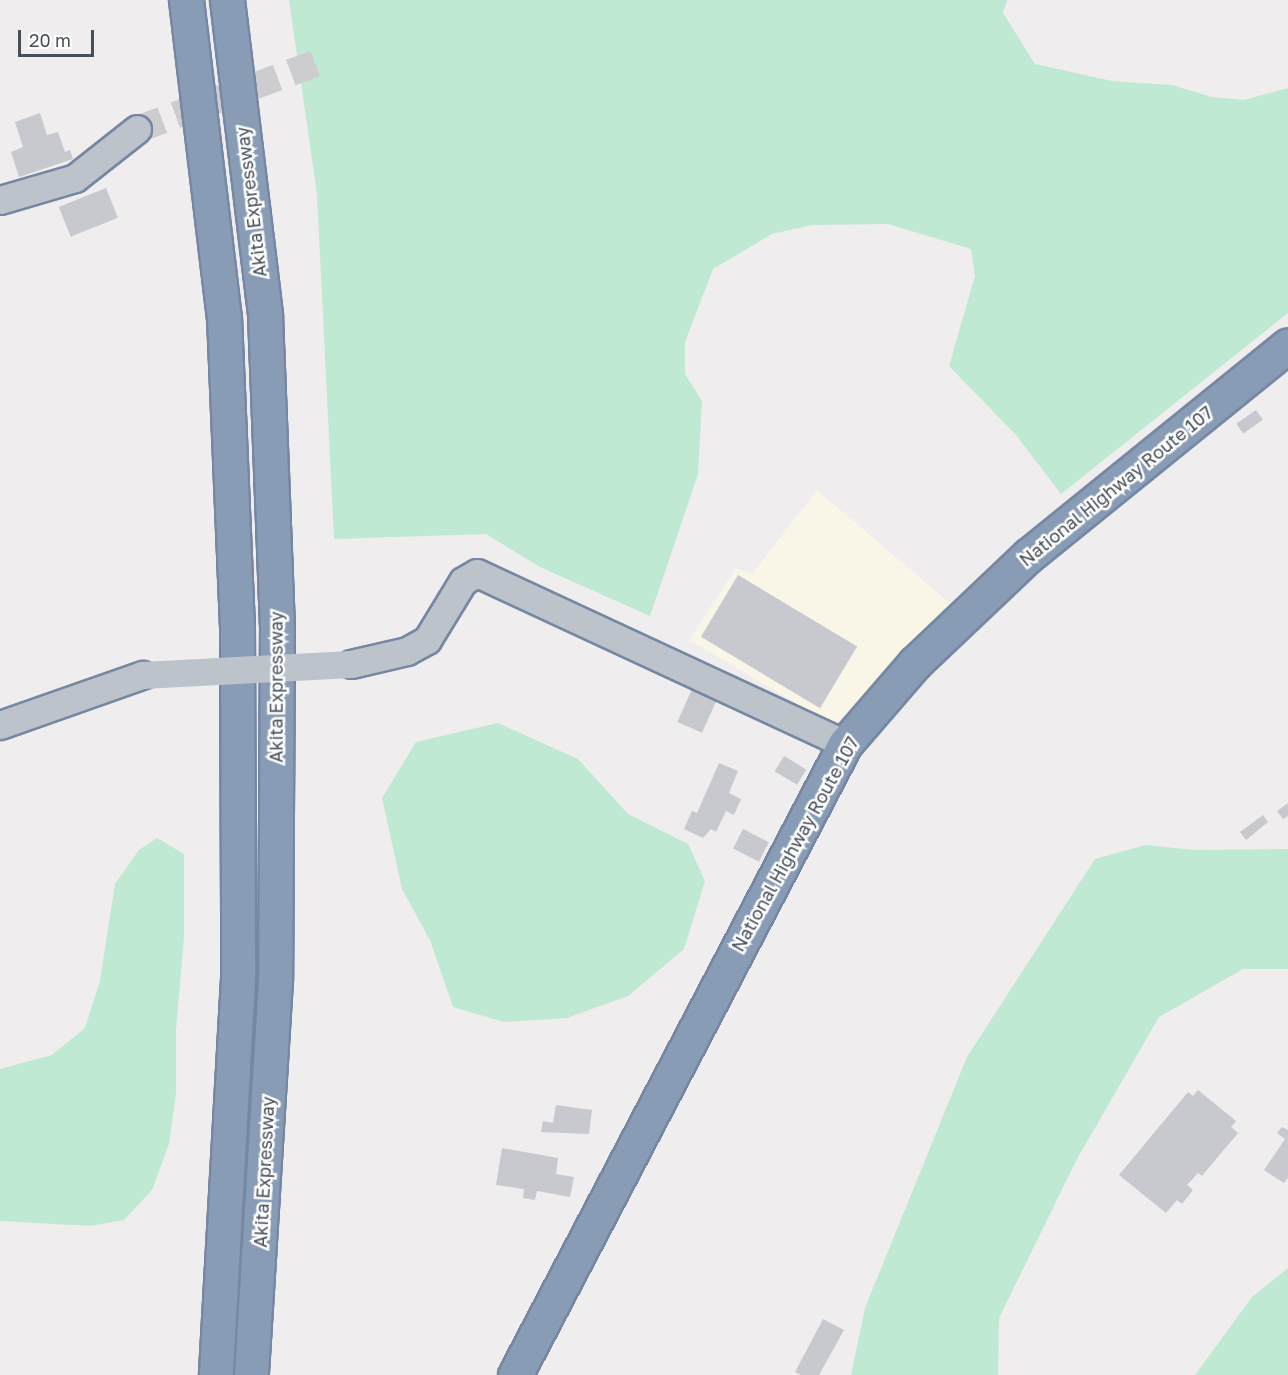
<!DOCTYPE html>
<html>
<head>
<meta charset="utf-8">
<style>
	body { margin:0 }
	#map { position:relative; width:1288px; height:1375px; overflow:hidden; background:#efeded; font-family:"Golos Text",sans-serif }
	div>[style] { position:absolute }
	.commercial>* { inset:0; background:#f9f5e7 }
	.green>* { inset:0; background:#bfe9d2 }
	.building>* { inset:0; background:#c7c9cf; transform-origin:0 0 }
	.street-tunnel>* { height:27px; margin-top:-13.5px; transform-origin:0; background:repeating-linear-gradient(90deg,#cdcdcf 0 27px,transparent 0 41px) }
	.roads { filter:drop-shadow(2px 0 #7587a2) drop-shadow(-2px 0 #7587a2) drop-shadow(0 2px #7587a2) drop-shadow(0 -2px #7587a2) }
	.street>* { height:27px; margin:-13.5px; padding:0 13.5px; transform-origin:13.5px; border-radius:13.5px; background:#bcc3ca }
	.highway>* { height:33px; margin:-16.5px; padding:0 16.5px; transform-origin:16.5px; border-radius:16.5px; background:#899cb6 }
	.street-bridge>* { height:27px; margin:-13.5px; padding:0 13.5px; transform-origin:13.5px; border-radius:13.5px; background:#bcc3ca }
	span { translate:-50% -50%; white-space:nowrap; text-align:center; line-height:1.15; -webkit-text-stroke:5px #fff; paint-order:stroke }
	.street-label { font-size:18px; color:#474f58 }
	.scale { position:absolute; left:18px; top:30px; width:76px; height:27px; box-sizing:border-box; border:3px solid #474f58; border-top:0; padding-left:8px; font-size:18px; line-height:21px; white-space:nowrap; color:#474f58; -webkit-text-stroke:4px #fff; paint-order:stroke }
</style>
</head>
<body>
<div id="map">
	<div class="commercial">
		<i style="clip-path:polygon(817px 490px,959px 611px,835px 726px,689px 640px,736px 568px,752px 574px)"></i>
	</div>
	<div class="green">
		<i style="clip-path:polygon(289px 0,1007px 0,1003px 13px,1035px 64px,1112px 81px,1172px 85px,1212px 97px,1244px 100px,1288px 88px,1288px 313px,1061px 494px,1016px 435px,949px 366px,975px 276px,971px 249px,888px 224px,812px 225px,772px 234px,713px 269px,685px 342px,685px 374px,702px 401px,698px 474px,650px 616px,540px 567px,486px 534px,334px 539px,317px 194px)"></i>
		<i style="clip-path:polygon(498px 723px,578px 759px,628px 814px,688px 844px,705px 881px,684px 949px,628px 996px,567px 1018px,504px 1022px,453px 1007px,430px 940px,402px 889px,382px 798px,416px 742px)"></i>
		<i style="clip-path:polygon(157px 838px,184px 854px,184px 937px,176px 1030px,176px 1093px,169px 1144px,152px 1190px,124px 1220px,90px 1226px,0 1221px,0 1069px,52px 1055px,85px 1028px,100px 981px,115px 884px,139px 850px)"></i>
		<i style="clip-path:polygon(1145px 845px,1195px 850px,1288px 849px,1288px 969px,1243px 969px,1159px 1017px,1077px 1159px,999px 1318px,998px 1375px,851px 1375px,865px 1308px,967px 1057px,1095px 859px)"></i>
		<i style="clip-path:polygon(1288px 1268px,1288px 1375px,1195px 1375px,1252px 1297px)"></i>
	</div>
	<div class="building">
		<i style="clip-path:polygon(40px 113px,47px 135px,58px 132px,65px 152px,70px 150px,73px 159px,19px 177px,11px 152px,23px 147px,15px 122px)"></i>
		<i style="left:106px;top:188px;width:32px;height:51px;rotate:68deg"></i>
		<i style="left:1256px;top:410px;width:12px;height:24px;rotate:55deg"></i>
		<i style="left:738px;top:575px;width:139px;height:72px;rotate:31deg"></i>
		<i style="left:692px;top:689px;width:27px;height:36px;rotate:24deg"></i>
		<i style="left:784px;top:756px;width:26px;height:18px;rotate:31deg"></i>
		<i style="clip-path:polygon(719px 763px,738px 771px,729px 793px,741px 799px,734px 815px,726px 811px,716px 832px,711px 829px,703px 838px,684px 829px,692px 811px,697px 813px)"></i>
		<i style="clip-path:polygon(1288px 803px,1288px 816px,1283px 819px,1277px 811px)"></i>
		<i style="clip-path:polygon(1263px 815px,1268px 822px,1246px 840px,1240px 832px)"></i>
		<i style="left:743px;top:829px;width:29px;height:22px;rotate:27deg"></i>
		<i style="clip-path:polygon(1198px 1090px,1236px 1121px,1231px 1127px,1238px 1133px,1202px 1176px,1198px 1173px,1187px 1185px,1193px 1190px,1182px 1204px,1177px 1200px,1166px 1213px,1119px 1175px,1188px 1092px,1193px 1096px)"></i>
		<i style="clip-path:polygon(556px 1105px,592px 1110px,589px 1134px,541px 1132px,543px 1121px,553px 1123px)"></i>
		<i style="clip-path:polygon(1282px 1127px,1288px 1130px,1288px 1178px,1284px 1183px,1264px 1170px,1285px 1139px,1277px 1133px)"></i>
		<i style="clip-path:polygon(502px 1148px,558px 1158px,556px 1174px,574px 1177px,570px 1197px,537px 1191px,535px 1200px,523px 1198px,524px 1189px,496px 1185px)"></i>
		<i style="clip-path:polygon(823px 1319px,844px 1330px,819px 1375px,801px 1375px,795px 1372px)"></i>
	</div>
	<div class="street-tunnel">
		<i style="left:137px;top:129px;width:190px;rotate:-20.3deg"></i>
	</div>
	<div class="roads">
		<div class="street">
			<i style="left:0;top:200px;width:78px;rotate:-16.3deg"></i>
			<i style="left:75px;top:178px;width:79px;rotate:-38.3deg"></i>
			<i style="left:351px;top:664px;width:57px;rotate:-13.1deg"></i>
			<i style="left:407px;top:651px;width:23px;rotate:-29deg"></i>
			<i style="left:427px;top:640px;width:69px;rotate:-58.6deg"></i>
			<i style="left:463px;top:581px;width:16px;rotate:-30deg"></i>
			<i style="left:477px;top:573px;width:406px;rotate:24.9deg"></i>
			<i style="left:0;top:725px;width:151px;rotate:-19.4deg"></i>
		</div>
		<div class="highway">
			<i style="left:186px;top:0;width:319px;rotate:83.2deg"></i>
			<i style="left:224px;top:317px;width:308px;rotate:87.6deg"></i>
			<i style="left:237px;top:625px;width:353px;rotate:89.8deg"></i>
			<i style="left:238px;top:978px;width:398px;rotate:93.2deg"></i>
			<i style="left:227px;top:0;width:317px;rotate:83.1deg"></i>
			<i style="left:265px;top:315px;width:310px;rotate:87.8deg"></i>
			<i style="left:277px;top:625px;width:355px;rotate:90.3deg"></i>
			<i style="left:275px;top:980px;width:396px;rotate:93.5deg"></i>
			<i style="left:515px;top:1375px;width:712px;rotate:-62.39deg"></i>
			<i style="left:845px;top:744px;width:107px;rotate:-49.2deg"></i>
			<i style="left:915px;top:663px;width:157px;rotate:-43.5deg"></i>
			<i style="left:1029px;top:555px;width:333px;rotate:-39deg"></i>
		</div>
	</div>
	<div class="street-bridge">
		<i style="left:142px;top:675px;width:209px;rotate:-3deg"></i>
	</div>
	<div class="street-label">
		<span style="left:251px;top:202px;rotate:-97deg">Akita Expressway</span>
		<span style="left:1116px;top:486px;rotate:-39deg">National Highway Route 107</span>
		<span style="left:276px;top:687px;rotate:-90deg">Akita Expressway</span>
		<span style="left:795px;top:844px;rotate:-61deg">National Highway Route 107</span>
		<span style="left:264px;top:1172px;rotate:-87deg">Akita Expressway</span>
	</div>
	<div class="scale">20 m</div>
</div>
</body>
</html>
